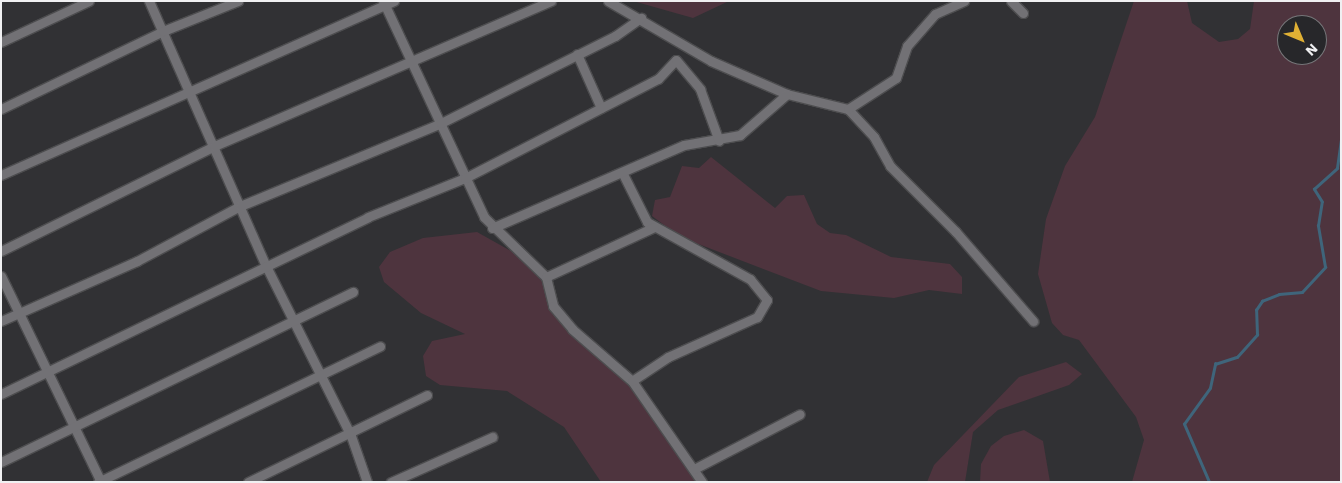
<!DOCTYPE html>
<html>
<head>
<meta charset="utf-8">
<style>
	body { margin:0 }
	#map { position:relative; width:1342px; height:483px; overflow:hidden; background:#313134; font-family:"Work Sans",sans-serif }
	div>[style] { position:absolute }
	.green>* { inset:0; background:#4e343e }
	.stream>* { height:2.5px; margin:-1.25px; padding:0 1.25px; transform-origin:1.25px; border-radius:1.25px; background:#3f657b }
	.roads { filter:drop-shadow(1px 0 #4d4d4f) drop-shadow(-1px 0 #4d4d4f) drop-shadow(0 1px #4d4d4f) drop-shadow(0 -1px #4d4d4f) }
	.minor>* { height:9px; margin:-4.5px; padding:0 4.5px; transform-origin:4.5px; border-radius:4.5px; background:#727175 }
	span { translate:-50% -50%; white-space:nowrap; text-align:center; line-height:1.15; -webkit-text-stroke:5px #27272a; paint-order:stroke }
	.frame { position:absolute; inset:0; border:2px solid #f0f0f2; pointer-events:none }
	.north { position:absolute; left:1277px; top:15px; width:50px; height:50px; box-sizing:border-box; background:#27272a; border:1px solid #77777a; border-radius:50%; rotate:135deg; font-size:14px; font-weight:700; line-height:20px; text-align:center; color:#f0f0f2 }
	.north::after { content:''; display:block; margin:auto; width:18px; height:22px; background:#e0b034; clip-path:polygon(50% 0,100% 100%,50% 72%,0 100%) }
</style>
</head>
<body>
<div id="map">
	<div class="green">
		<i style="clip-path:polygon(633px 1px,729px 1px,693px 18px)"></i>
		<i style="clip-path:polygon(evenodd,1134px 1px,1187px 1px,1192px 23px,1219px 42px,1238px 39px,1250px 29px,1254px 1px,1341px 1px,1341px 482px,1132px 482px,1144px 440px,1136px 417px,1079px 340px,1063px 335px,1052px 323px,1038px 274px,1046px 219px,1065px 166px,1095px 117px,1134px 1px,1287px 25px,1317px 25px,1317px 55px,1287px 55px,1287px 25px)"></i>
		<i style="clip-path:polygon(711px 157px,775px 208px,787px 196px,804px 195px,817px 224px,830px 233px,846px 235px,891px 257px,950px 264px,962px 277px,962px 294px,929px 290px,894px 298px,821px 291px,680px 237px,652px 216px,655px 200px,670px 197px,682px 166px,699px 168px)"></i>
		<i style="clip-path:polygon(477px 232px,520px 256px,544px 282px,578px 336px,631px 385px,698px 482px,601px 482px,564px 427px,507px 391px,440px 385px,426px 376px,423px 356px,432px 341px,465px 334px,421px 313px,384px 282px,379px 267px,390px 252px,423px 238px)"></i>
		<i style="clip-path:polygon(1066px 362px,1082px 374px,1069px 385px,998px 410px,973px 432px,965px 482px,927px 482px,934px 465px,1019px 377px)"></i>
		<i style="clip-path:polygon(1024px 430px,1043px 441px,1050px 482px,980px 482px,981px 464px,991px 446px,1004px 436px)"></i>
	</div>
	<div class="stream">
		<i style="left:1209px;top:482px;width:63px;rotate:-113.3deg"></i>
		<i style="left:1184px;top:424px;width:44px;rotate:-54.2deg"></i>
		<i style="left:1210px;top:388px;width:25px;rotate:-78deg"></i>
		<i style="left:1215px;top:364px;width:23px;rotate:-18deg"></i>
		<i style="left:1237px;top:357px;width:30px;rotate:-48deg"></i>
		<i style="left:1257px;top:335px;width:25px;rotate:-92deg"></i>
		<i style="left:1256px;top:310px;width:11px;rotate:-56deg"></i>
		<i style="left:1262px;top:301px;width:18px;rotate:-22deg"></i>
		<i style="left:1279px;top:294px;width:23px;rotate:-5deg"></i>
		<i style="left:1302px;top:292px;width:34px;rotate:-47deg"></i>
		<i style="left:1325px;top:267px;width:42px;rotate:-99.7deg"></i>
		<i style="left:1318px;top:226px;width:24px;rotate:-81deg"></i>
		<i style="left:1322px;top:202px;width:15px;rotate:-122deg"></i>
		<i style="left:1314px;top:189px;width:31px;rotate:-42deg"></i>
		<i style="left:1337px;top:168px;width:28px;rotate:-82deg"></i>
	</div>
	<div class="roads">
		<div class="minor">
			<i style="left:149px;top:1px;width:290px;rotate:66.2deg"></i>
			<i style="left:266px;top:266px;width:190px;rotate:63.4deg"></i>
			<i style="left:351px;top:436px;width:49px;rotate:70.8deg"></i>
			<i style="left:383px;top:1px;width:238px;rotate:64.9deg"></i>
			<i style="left:484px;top:217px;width:86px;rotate:44.1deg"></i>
			<i style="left:546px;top:277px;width:30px;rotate:76deg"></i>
			<i style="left:553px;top:306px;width:30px;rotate:50deg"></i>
			<i style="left:572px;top:329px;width:79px;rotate:40.9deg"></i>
			<i style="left:632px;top:381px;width:123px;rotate:55.3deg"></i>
			<i style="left:608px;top:1px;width:119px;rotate:30.2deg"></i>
			<i style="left:711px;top:61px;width:83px;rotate:23.5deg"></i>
			<i style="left:787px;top:94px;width:63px;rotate:13.8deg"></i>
			<i style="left:848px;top:109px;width:38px;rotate:47deg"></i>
			<i style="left:874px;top:137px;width:33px;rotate:61deg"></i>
			<i style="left:890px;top:166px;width:93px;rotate:45deg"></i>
			<i style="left:956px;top:232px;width:118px;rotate:49.1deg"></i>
			<i style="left:1011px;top:1px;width:17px;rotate:45deg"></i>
			<i style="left:1px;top:42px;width:97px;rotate:-25deg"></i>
			<i style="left:577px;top:54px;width:59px;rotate:66deg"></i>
			<i style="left:1px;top:109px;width:180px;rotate:-25.7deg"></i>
			<i style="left:163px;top:31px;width:81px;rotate:-21.8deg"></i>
			<i style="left:848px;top:109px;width:57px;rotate:-32.9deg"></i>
			<i style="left:896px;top:78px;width:34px;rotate:-71deg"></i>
			<i style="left:907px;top:46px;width:43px;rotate:-48.8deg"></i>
			<i style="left:935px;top:14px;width:32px;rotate:-24deg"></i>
			<i style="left:623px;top:174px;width:54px;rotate:63.4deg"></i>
			<i style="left:647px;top:222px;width:118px;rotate:29deg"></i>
			<i style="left:750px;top:279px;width:27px;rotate:51deg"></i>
			<i style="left:767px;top:300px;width:20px;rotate:120deg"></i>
			<i style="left:757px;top:317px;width:98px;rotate:155.8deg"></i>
			<i style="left:668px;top:357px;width:43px;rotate:146.3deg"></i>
			<i style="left:1px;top:175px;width:430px;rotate:-23.9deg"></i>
			<i style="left:492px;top:228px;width:209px;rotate:-23.4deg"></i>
			<i style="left:684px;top:145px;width:57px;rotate:-10.1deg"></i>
			<i style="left:740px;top:135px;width:62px;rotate:-41.1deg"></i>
			<i style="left:1px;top:251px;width:237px;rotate:-26.2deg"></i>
			<i style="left:214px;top:146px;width:367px;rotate:-23.3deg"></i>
			<i style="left:1px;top:276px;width:229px;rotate:64.1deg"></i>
			<i style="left:546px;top:277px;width:119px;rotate:-24.8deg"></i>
			<i style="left:1px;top:321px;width:149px;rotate:-23.8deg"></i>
			<i style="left:137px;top:261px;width:117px;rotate:-28.1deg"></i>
			<i style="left:240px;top:206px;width:217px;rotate:-22.4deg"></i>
			<i style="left:441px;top:123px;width:195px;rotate:-26.6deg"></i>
			<i style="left:615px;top:36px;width:32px;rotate:-35deg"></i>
			<i style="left:1px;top:394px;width:407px;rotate:-25.7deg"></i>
			<i style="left:368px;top:217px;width:105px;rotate:-21.9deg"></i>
			<i style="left:465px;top:178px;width:217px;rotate:-27.2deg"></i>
			<i style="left:658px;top:79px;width:26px;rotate:-47deg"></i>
			<i style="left:676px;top:60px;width:38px;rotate:50deg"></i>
			<i style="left:700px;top:89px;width:55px;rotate:69.9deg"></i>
			<i style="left:1px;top:462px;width:391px;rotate:-25.8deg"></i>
			<i style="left:694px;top:469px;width:119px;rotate:-27.4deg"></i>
			<i style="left:98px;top:482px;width:313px;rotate:-25.7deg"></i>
			<i style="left:248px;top:482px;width:199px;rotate:-25.9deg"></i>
			<i style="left:391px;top:482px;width:111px;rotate:-24deg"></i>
		</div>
	</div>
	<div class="frame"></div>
	<div class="north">N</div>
</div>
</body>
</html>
